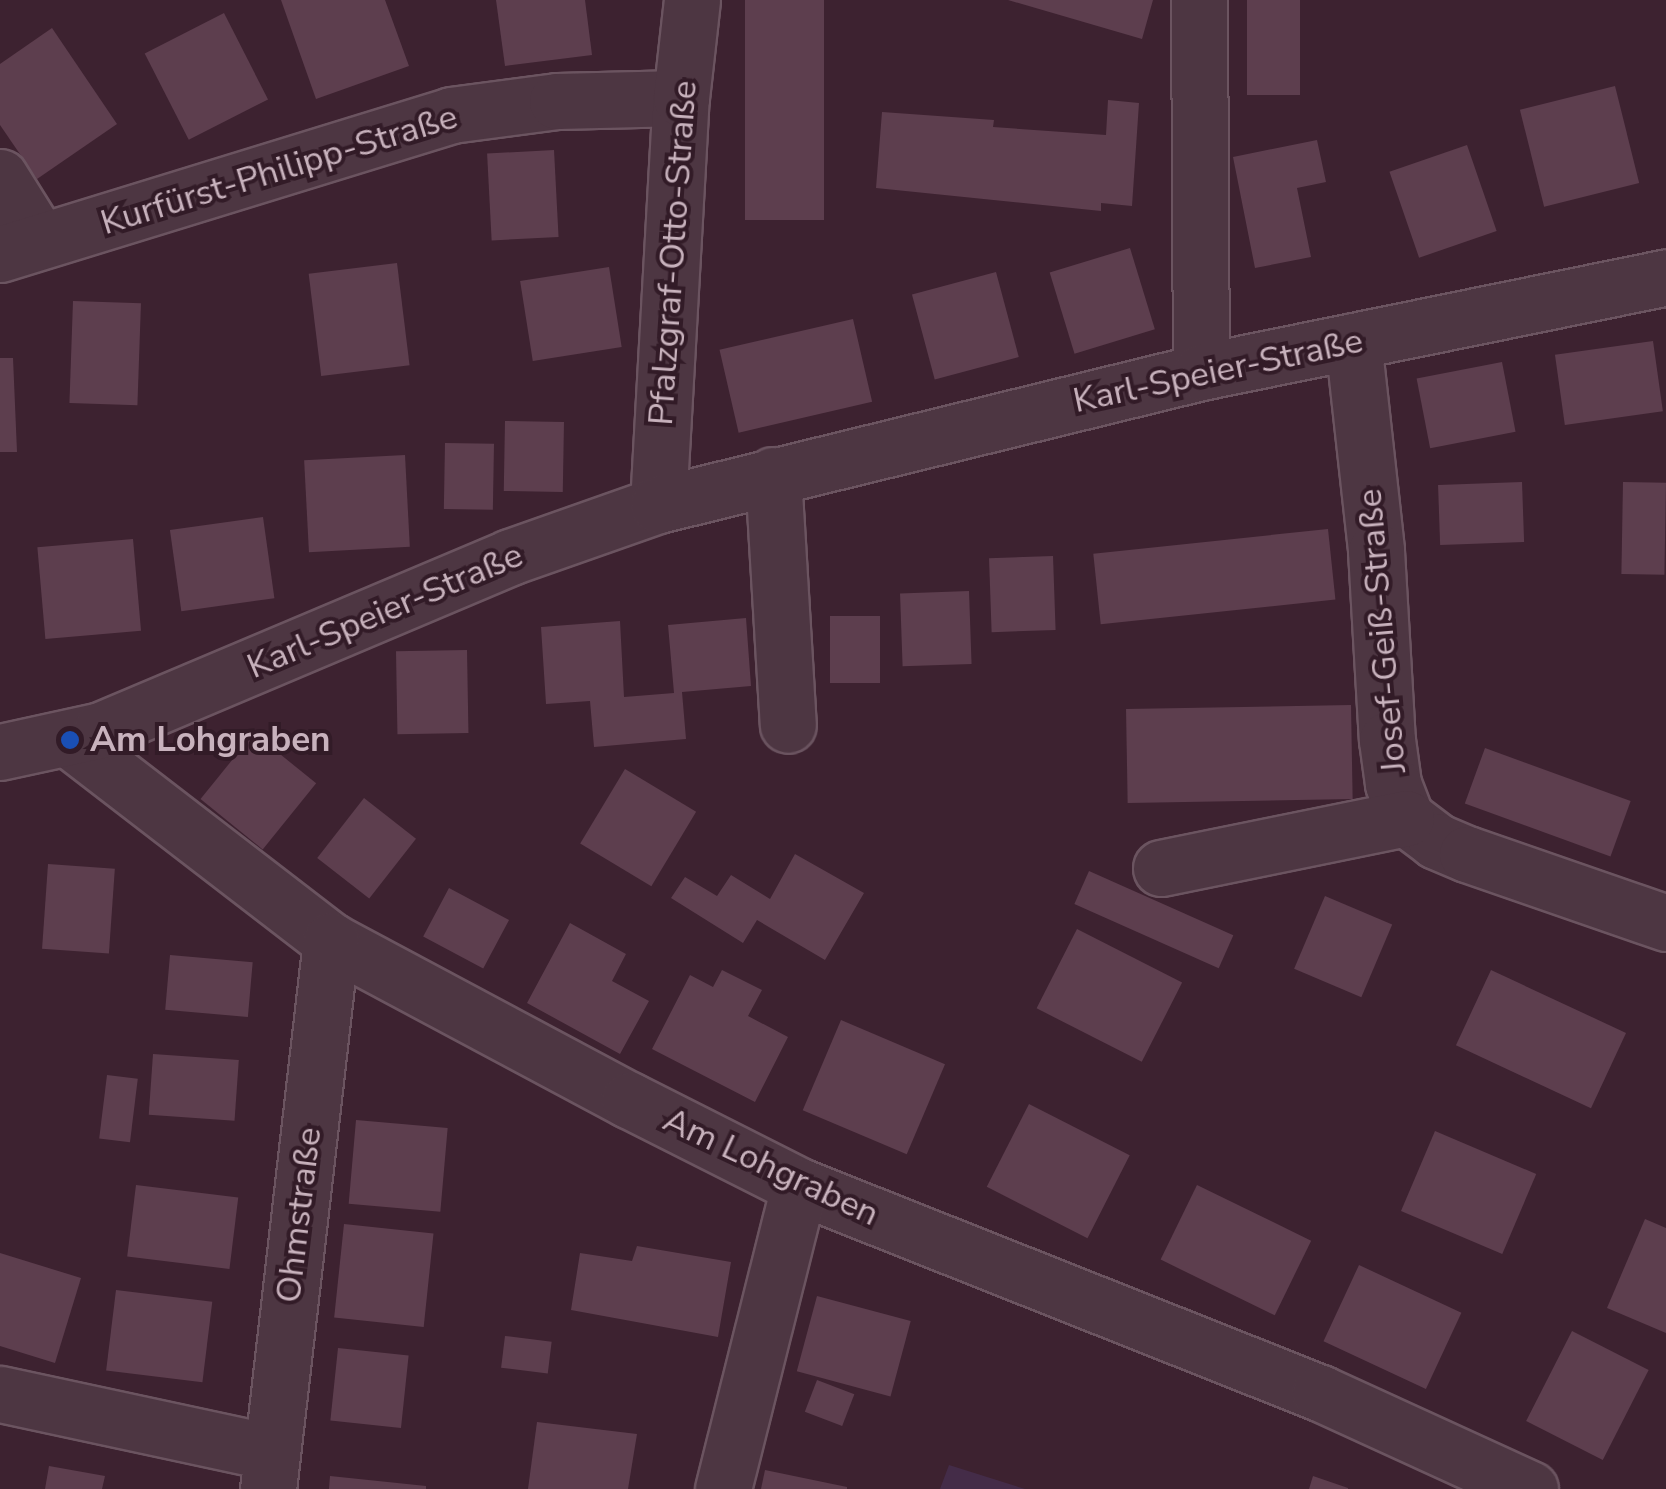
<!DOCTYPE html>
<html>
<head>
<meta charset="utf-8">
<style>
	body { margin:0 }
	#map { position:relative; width:1666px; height:1489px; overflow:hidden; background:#3d2230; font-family:"Nunito Sans",sans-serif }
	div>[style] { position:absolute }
	.green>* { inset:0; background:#442c48 }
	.building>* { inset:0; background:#5d3e4e; transform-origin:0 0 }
	.roads { filter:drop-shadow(2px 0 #6b5460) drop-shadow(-2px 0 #6b5460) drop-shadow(0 2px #6b5460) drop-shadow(0 -2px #6b5460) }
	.minor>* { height:55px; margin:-27.5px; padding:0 27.5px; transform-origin:27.5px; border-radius:27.5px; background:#4d3642 }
	.dots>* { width:28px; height:28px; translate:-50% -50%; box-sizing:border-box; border:5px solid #321b27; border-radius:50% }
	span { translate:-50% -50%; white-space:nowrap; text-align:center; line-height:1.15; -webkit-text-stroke:8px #321b27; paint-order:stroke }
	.street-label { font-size:35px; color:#c8b2bd }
	.poi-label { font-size:35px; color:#c8b2bd; font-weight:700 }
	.left { translate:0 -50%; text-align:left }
</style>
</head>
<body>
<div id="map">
	<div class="green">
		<i style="clip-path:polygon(949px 1465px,1025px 1489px,940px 1489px)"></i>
	</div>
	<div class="building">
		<i style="clip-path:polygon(281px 0,385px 0,409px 66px,316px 99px)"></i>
		<i style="clip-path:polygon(496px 0,585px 0,592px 55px,505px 66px)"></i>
		<i style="left:745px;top:0;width:79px;height:220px"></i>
		<i style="clip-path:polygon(1008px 0,1153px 0,1142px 39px)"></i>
		<i style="left:1247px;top:0;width:53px;height:95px"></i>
		<i style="left:224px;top:13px;width:97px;height:89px;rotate:63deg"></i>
		<i style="clip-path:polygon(52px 28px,117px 124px,37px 179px,0 125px,0 64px)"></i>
		<i style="left:1615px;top:86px;width:100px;height:98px;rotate:76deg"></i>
		<i style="clip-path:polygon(1108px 100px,1139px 103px,1132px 206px,1101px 203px,1101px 211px,876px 188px,882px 112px,994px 120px,993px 127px,1106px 135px)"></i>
		<i style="clip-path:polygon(1317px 140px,1326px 182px,1297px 188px,1311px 257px,1255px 268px,1233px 157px)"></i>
		<i style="left:1467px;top:145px;width:91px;height:82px;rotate:71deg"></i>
		<i style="left:554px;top:150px;width:87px;height:67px;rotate:87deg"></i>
		<i style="left:1130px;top:248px;width:85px;height:84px;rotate:73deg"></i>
		<i style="left:397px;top:263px;width:103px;height:89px;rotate:83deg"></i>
		<i style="left:609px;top:267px;width:81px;height:90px;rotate:81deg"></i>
		<i style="left:996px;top:272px;width:88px;height:87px;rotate:75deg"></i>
		<i style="left:73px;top:301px;width:68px;height:102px;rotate:2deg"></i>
		<i style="left:853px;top:319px;width:85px;height:137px;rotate:77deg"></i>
		<i style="left:1653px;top:341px;width:71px;height:99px;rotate:82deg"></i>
		<i style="clip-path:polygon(0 358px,13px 358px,17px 452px,0 452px)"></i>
		<i style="left:1502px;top:362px;width:71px;height:87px;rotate:79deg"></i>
		<i style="left:505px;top:421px;width:59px;height:70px;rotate:1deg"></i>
		<i style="left:445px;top:443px;width:49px;height:66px;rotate:1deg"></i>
		<i style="left:405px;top:455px;width:92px;height:101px;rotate:87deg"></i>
		<i style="left:1522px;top:482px;width:60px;height:84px;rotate:88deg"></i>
		<i style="left:1623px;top:482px;width:43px;height:92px;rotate:1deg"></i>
		<i style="left:263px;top:517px;width:82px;height:94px;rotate:82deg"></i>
		<i style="left:1328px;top:529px;width:71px;height:236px;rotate:84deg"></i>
		<i style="left:133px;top:539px;width:92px;height:96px;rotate:85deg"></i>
		<i style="left:1053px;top:556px;width:74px;height:64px;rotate:88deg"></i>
		<i style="left:969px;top:591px;width:73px;height:69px;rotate:88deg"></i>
		<i style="left:830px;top:616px;width:50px;height:67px"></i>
		<i style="clip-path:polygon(746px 618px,751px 686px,682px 692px,686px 739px,594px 747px,590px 701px,546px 704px,541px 627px,620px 621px,624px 697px,674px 693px,668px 625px)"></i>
		<i style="left:467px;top:650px;width:83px;height:71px;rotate:89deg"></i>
		<i style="left:1351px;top:705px;width:94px;height:225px;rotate:89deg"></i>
		<i style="left:254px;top:733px;width:80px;height:85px;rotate:39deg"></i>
		<i style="left:1485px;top:748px;width:155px;height:59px;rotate:20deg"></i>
		<i style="left:625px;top:769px;width:83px;height:87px;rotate:31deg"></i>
		<i style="left:364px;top:798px;width:66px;height:76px;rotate:38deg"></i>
		<i style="clip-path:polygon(795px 854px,864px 893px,825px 960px,757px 920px,743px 943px,671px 898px,685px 877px,717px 896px,731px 875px,770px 899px)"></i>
		<i style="left:48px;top:864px;width:67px;height:85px;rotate:4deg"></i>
		<i style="left:1089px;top:871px;width:158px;height:36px;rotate:24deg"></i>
		<i style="left:449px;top:888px;width:68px;height:55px;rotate:28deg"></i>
		<i style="left:1325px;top:896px;width:73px;height:79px;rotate:23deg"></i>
		<i style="clip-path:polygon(570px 923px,626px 954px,612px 981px,649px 1001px,620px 1054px,527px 1003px)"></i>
		<i style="left:1077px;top:929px;width:118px;height:89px;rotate:27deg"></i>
		<i style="left:170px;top:955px;width:83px;height:55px;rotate:5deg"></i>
		<i style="clip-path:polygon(722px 970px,762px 990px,748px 1016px,788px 1037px,755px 1102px,652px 1049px,690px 975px,713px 987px)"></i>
		<i style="left:1491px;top:970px;width:149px;height:83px;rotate:25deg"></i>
		<i style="left:841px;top:1020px;width:113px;height:98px;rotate:23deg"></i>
		<i style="left:153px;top:1054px;width:86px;height:61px;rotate:4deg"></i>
		<i style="left:107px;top:1075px;width:31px;height:64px;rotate:7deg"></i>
		<i style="left:1029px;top:1104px;width:113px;height:93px;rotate:27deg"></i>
		<i style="left:356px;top:1120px;width:92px;height:84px;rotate:5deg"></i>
		<i style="left:1435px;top:1131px;width:110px;height:87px;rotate:23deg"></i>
		<i style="left:136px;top:1185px;width:103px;height:72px;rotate:7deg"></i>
		<i style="left:1197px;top:1185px;width:127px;height:83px;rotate:26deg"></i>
		<i style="clip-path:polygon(1645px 1219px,1666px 1228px,1666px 1333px,1607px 1308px)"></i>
		<i style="left:344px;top:1224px;width:90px;height:94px;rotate:6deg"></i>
		<i style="clip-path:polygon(637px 1246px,731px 1262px,718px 1337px,571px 1310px,580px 1253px,632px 1261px)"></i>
		<i style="clip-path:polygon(0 1253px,81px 1278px,55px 1363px,0 1346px)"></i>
		<i style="left:1359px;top:1265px;width:113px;height:84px;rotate:25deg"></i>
		<i style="left:116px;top:1290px;width:97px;height:81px;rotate:7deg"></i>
		<i style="left:817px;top:1296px;width:97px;height:78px;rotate:15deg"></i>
		<i style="left:1572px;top:1331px;width:86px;height:101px;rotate:27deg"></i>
		<i style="left:505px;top:1336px;width:47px;height:32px;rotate:7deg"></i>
		<i style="left:338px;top:1348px;width:71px;height:73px;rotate:6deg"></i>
		<i style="left:817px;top:1380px;width:40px;height:34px;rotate:21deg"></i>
		<i style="clip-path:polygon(537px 1422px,637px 1434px,628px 1489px,528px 1489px)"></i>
		<i style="clip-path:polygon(49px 1466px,105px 1476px,102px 1489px,45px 1489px)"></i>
		<i style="clip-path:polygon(765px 1470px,847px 1487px,847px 1489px,761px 1489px)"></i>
		<i style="clip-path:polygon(330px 1476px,426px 1486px,426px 1489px,329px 1489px)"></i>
		<i style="clip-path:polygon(1313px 1476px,1348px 1488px,1348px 1489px,1309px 1489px)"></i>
	</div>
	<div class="roads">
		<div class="minor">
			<i style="left:1199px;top:0;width:372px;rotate:89.7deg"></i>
			<i style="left:0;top:177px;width:75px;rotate:58deg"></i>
			<i style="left:0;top:254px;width:472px;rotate:-17.1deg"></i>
			<i style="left:451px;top:115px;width:107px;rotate:-7.5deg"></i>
			<i style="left:557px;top:101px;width:124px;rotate:-1.4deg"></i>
			<i style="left:1353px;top:341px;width:211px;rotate:83.7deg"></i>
			<i style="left:1376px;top:551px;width:189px;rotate:86.7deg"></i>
			<i style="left:1387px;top:740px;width:44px;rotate:82.2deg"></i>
			<i style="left:1393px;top:784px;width:36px;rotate:69deg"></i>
			<i style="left:1406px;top:818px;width:38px;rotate:37deg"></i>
			<i style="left:1436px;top:841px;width:34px;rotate:23deg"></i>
			<i style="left:1467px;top:854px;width:211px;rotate:19.1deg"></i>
			<i style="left:773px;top:475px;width:250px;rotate:86.6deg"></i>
			<i style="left:658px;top:505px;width:408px;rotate:-86.8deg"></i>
			<i style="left:681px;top:98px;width:99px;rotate:-83.6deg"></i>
			<i style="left:70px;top:740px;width:329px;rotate:37.6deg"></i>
			<i style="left:331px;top:941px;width:338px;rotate:28.1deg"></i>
			<i style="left:629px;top:1100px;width:191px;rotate:26.8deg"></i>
			<i style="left:799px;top:1186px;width:561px;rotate:21.67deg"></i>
			<i style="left:1320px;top:1393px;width:231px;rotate:24.6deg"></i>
			<i style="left:0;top:752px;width:103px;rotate:-12.3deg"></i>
			<i style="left:101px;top:730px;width:444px;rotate:-22.9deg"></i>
			<i style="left:510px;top:557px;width:157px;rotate:-19.4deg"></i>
			<i style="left:658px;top:505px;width:559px;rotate:-13.76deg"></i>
			<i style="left:1201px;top:372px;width:475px;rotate:-11.5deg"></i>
			<i style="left:1161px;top:868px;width:250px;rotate:-11.5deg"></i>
			<i style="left:0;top:1394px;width:277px;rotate:12.1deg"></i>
			<i style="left:268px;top:1489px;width:552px;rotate:-83.44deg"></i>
			<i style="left:723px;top:1489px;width:312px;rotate:-75.9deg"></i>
		</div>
	</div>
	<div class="dots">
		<i style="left:70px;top:740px;background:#1a4fb4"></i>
	</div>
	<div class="street-label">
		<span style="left:279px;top:170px;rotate:-17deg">Kurfürst-Philipp-Straße</span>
		<span style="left:673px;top:253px;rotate:-86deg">Pfalzgraf-Otto-Straße</span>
		<span style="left:1218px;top:371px;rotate:-12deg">Karl-Speier-Straße</span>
		<span style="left:385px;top:611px;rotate:-23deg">Karl-Speier-Straße</span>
		<span style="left:1382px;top:631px;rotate:-95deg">Josef-Geiß-Straße</span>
		<span style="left:771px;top:1167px;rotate:25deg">Am Lohgraben</span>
		<span style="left:299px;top:1215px;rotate:-83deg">Ohmstraße</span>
	</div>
	<div class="poi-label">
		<span class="left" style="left:90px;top:740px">Am Lohgraben</span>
	</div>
</div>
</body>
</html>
